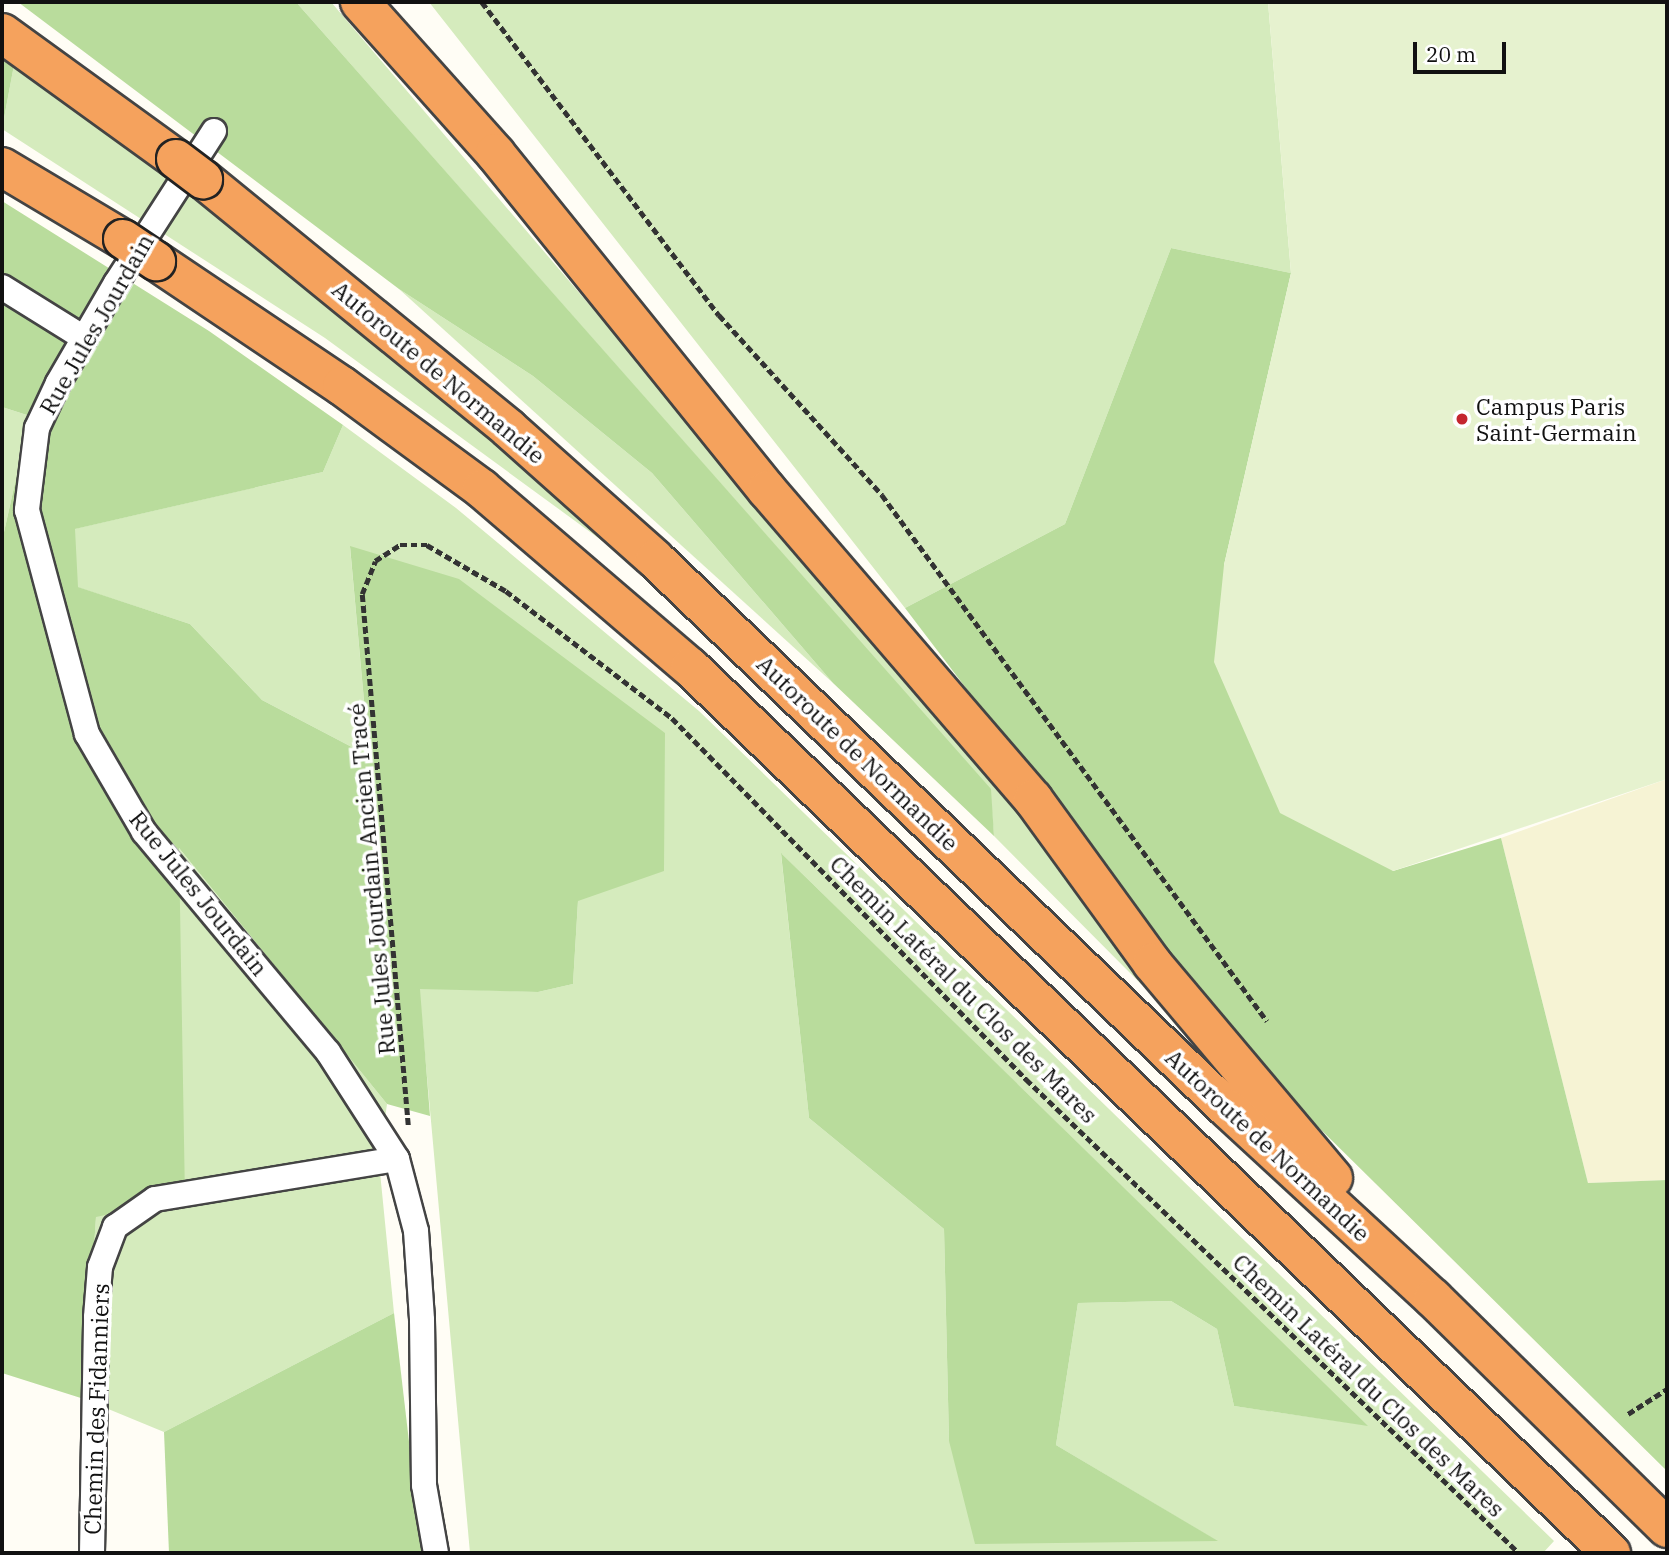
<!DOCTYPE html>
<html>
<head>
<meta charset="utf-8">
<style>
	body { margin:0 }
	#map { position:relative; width:1669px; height:1555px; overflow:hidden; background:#fffdf5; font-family:"IBM Plex Serif",serif }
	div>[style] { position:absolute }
	.farmland>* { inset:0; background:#f6f3d4 }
	.green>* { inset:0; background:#d5ebbd }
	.forest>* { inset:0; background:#b9dc9c }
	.pitch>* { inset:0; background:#e6f2cf }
	.path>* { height:4.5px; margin-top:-2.25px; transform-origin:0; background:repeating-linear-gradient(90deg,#333 0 7px,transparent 0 10.5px) }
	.roads { filter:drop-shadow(2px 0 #444) drop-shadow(-2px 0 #444) drop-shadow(0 2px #444) drop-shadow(0 -2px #444) }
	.minor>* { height:24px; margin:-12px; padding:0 12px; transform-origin:12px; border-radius:12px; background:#fff }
	.motorway>* { height:38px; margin:-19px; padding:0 19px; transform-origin:19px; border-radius:19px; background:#f5a25d }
	.bridges { filter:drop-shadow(2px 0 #222) drop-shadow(-2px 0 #222) drop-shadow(0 2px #222) drop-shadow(0 -2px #222) }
	.motorway-bridge>* { height:38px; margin:-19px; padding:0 19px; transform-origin:19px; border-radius:19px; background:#f5a25d }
	.dots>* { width:19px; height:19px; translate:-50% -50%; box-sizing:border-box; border:4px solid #fff; border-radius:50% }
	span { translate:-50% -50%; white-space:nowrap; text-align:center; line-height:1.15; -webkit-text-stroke:7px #fff; paint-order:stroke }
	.street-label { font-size:23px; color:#111 }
	.poi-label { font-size:23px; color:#111 }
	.left { translate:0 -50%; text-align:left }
	.frame { position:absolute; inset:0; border:4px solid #111; pointer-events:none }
	.scale { position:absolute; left:1413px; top:42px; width:93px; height:32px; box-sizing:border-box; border:4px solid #111; border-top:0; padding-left:9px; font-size:21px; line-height:24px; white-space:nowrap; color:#111; -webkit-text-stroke:5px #fff; paint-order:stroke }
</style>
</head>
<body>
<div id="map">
	<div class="farmland">
		<i style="clip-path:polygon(1667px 779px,1667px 1180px,1588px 1183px,1501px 838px)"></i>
	</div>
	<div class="green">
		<i style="clip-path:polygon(296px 2px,331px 2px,1013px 801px,1110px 926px,1142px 985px,994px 836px,990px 789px)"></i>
		<i style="clip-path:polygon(429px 2px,1268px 2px,1291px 273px,1171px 248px,1065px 524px,905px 608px)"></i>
		<i style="clip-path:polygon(14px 65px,258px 243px,387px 349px,612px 548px,325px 338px,2px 129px)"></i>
		<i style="clip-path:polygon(399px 289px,533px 376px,652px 473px,833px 683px)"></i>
		<i style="clip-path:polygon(2px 407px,30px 416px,2px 541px)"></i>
		<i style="clip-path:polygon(evenodd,343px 425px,456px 508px,699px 711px,1554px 1541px,1543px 1553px,470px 1553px,419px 988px,538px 992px,573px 984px,578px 901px,350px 547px,369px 756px,262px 700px,190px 624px,77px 587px,74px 529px,323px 472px,343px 425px,781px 854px,782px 854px,1366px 1425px,1234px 1406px,1217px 1329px,1171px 1301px,1078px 1303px,1056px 1445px,1217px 1541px,949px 1441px,944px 1229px,809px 1118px,781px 854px)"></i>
		<i style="clip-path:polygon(178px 847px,387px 1104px,379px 1162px,394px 1313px,164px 1432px,84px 1399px,96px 1216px,184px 1198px)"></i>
	</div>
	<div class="forest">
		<i style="clip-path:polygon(18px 2px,296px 2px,991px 789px,994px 836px,833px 683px,652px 473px,533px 376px,399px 289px)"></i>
		<i style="clip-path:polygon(2px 57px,14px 65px,2px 129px)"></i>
		<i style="clip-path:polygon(2px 201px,209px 331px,343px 425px,323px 472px,75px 529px,78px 587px,190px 624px,262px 700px,369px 756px,350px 546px,459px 579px,665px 733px,664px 871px,578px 901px,573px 984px,538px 992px,420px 989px,430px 1116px,387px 1104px,179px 848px,185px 1198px,96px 1217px,84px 1399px,2px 1373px,2px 541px,30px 416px,2px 407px)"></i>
		<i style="clip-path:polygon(1171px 248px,1291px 273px,1224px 565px,1393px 871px,1501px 838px,1588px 1183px,1667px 1180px,1667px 1471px,1302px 1111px,1200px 996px,905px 608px,1065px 524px)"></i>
		<i style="clip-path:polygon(781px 853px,1368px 1426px,1234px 1406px,1217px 1329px,1171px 1301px,1078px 1303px,1056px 1445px,1218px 1541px,975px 1544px,949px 1441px,944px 1229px,809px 1118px)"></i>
		<i style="clip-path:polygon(394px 1313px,422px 1553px,169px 1553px,164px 1432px)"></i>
	</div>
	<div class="pitch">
		<i style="clip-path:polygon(1268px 2px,1667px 2px,1667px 779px,1393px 871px,1280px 813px,1214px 662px,1224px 565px,1291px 273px)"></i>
	</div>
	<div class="path">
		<i style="left:482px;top:2px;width:393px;rotate:52.9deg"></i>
		<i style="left:719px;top:315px;width:243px;rotate:47.8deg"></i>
		<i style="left:882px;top:495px;width:652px;rotate:53.8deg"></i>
		<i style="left:408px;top:1125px;width:533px;rotate:-94.95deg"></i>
		<i style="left:362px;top:594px;width:35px;rotate:-68deg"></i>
		<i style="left:375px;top:561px;width:30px;rotate:-33deg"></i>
		<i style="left:400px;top:545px;width:27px"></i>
		<i style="left:427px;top:545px;width:91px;rotate:30.2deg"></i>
		<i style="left:506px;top:591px;width:209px;rotate:37.4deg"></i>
		<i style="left:672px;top:718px;width:506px;rotate:45.56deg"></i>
		<i style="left:1026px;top:1079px;width:684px;rotate:43.87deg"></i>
		<i style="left:1628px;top:1414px;width:46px;rotate:-32.7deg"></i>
	</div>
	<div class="roads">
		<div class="minor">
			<i style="left:214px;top:131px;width:181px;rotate:122.8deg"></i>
			<i style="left:116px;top:283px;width:116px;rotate:120.1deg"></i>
			<i style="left:58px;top:383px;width:50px;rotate:115deg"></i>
			<i style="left:37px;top:428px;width:83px;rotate:97deg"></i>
			<i style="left:27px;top:510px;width:232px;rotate:75deg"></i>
			<i style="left:87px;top:734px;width:113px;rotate:59.8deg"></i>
			<i style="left:144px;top:832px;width:287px;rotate:50.1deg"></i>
			<i style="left:328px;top:1052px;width:127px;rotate:57.2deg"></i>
			<i style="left:397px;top:1159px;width:74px;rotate:75.2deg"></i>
			<i style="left:416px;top:1231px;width:89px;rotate:86.1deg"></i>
			<i style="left:422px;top:1320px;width:165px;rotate:89.3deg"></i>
			<i style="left:424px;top:1485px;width:69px;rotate:80deg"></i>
			<i style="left:2px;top:287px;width:97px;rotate:31.9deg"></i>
			<i style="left:92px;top:1553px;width:236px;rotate:-89deg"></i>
			<i style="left:96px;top:1317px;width:50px;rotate:-85.4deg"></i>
			<i style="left:100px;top:1267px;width:43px;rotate:-69.4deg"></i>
			<i style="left:115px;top:1227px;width:49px;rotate:-35deg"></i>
			<i style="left:155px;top:1199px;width:245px;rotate:-9.4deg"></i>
		</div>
		<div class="motorway">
			<i style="left:360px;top:2px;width:203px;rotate:48.2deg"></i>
			<i style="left:495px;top:153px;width:433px;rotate:51.1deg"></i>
			<i style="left:767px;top:490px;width:408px;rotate:49.3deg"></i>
			<i style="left:1033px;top:799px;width:203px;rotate:54deg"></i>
			<i style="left:1152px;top:963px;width:281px;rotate:49.9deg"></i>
			<i style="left:2px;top:33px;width:215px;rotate:35.9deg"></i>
			<i style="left:2px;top:167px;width:141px;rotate:30.8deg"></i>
			<i style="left:203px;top:179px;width:394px;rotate:39.2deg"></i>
			<i style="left:508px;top:428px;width:197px;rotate:41.7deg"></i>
			<i style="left:655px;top:559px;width:794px;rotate:43.83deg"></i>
			<i style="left:1228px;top:1109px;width:279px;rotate:42.7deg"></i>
			<i style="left:1433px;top:1298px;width:328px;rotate:44.5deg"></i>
			<i style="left:156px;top:261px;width:224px;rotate:33.9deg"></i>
			<i style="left:342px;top:386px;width:174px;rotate:36.3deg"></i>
			<i style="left:482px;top:489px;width:274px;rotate:40.6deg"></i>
			<i style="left:690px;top:667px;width:1278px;rotate:43.89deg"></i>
		</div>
	</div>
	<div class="bridges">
		<div class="motorway-bridge">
			<i style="left:176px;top:159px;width:34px;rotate:37deg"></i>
			<i style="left:123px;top:239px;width:40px;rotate:34deg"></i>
		</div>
	</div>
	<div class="dots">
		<i style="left:1462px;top:419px;background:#c4262e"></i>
	</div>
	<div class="street-label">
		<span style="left:96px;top:324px;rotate:-60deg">Rue Jules Jourdain</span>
		<span style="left:439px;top:372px;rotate:40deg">Autoroute de Normandie</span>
		<span style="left:858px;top:753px;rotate:44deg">Autoroute de Normandie</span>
		<span style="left:371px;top:879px;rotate:-95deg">Rue Jules Jourdain Ancien Tracé</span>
		<span style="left:199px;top:893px;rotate:51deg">Rue Jules Jourdain</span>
		<span style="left:964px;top:989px;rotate:45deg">Chemin Latéral du Clos des Mares</span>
		<span style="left:1268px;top:1145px;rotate:43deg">Autoroute de Normandie</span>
		<span style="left:1369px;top:1385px;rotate:44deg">Chemin Latéral du Clos des Mares</span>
		<span style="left:96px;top:1409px;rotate:-88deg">Chemin des Fidanniers</span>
	</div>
	<div class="poi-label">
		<span class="left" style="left:1476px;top:419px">Campus Paris<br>Saint-Germain</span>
	</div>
	<div class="frame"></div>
	<div class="scale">20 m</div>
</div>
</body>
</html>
